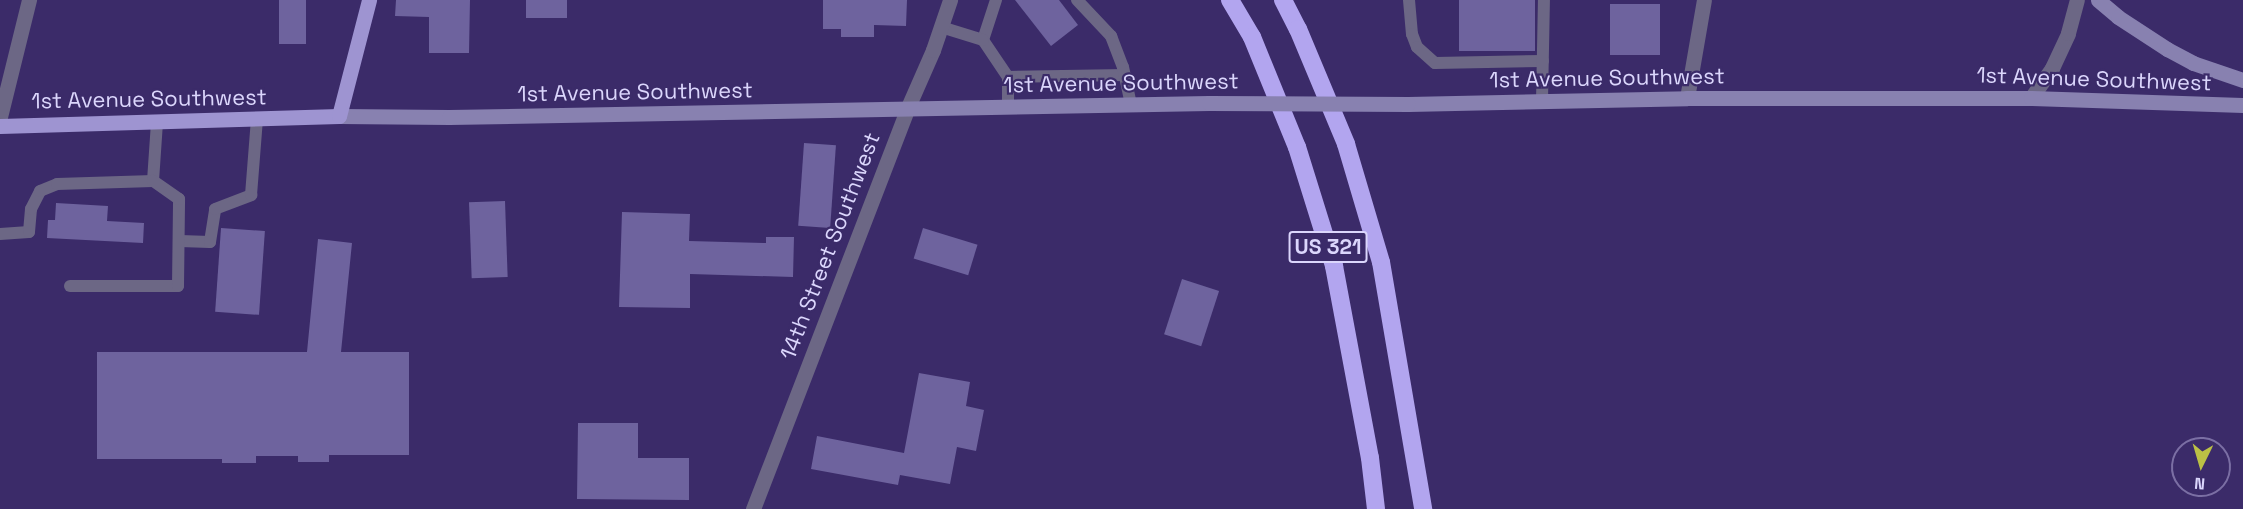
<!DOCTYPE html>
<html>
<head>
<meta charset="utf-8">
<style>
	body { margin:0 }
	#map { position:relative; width:2243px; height:509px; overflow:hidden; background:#3b2b69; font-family:"Space Grotesk",sans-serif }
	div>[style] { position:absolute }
	.building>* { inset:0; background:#6e639e; transform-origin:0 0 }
	.lane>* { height:12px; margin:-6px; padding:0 6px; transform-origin:6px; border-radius:6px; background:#6c6785 }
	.street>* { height:15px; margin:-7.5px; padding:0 7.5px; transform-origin:7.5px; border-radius:7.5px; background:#6c6785 }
	.secondary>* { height:15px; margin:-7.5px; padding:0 7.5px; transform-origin:7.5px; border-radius:7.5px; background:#8881b0 }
	.primary>* { height:15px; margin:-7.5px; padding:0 7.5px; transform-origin:7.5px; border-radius:7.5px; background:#9e94d1 }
	.highway>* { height:18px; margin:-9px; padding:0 9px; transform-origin:9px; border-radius:9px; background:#b2a5ef }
	.secondary-bridge>* { height:15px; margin:-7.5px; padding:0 7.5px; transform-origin:7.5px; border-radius:7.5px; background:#8881b0 }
	span { translate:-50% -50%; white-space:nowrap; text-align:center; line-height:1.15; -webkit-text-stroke:4.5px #3b2b69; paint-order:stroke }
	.shield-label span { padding:2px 4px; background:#3b2b69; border:2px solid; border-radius:4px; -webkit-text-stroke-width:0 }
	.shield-label { font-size:21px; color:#dbd6fc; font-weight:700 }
	.street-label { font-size:22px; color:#dbd6fc }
	.north { position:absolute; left:2171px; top:437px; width:60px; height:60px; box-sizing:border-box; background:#3b2b69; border:2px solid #7b6fa4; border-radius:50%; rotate:185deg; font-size:16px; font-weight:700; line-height:24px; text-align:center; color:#dbd6fc }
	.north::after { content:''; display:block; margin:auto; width:21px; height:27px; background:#bbc045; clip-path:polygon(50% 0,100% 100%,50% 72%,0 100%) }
</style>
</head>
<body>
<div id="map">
	<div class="building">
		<i style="left:279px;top:0;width:27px;height:44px"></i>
		<i style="clip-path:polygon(396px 0,470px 0,469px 53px,429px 53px,429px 17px,395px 16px)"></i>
		<i style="left:526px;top:0;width:41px;height:18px"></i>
		<i style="clip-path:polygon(823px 0,907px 0,906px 26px,874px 25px,874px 37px,841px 37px,841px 29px,823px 29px)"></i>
		<i style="clip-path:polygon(1015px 0,1059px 0,1078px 25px,1051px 46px)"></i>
		<i style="left:1459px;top:0;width:76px;height:51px"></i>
		<i style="left:1610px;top:4px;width:50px;height:51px"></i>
		<i style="left:804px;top:143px;width:32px;height:83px;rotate:4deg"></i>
		<i style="left:505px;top:201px;width:76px;height:36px;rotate:88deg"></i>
		<i style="clip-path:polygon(56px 203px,108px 206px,107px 221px,144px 223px,143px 243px,47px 238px,48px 220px,55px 220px)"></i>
		<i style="clip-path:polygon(622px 212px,690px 214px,689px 241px,766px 243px,766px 237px,794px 237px,793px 277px,690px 274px,690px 308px,619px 307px)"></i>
		<i style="left:221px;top:228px;width:44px;height:84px;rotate:4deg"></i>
		<i style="left:923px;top:228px;width:57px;height:32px;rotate:17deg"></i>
		<i style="clip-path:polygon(318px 239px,352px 243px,341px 352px,409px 352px,409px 455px,329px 455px,329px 462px,298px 462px,298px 456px,256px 456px,256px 463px,222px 463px,222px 459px,97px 459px,97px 352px,307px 352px)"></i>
		<i style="left:1182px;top:279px;width:39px;height:58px;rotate:18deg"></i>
		<i style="clip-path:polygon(919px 373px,970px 382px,966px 406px,984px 410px,976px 451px,957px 447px,950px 484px,900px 475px,898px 485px,811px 469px,817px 436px,904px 453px)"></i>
		<i style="clip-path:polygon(578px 423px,638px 423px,638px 458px,689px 458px,689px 500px,577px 499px)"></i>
	</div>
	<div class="lane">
		<i style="left:996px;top:0;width:42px;rotate:108deg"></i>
		<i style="left:983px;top:40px;width:45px;rotate:56deg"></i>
		<i style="left:1008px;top:77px;width:117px;rotate:-1deg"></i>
		<i style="left:1077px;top:0;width:50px;rotate:46.6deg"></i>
		<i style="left:1111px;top:36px;width:33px;rotate:69deg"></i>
		<i style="left:1123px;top:67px;width:39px;rotate:78deg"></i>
		<i style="left:1409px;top:0;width:34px;rotate:85deg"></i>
		<i style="left:1412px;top:34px;width:14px;rotate:69deg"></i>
		<i style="left:1417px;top:47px;width:24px;rotate:42deg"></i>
		<i style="left:1435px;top:63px;width:108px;rotate:-1.1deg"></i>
		<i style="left:941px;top:27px;width:44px;rotate:17.2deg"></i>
		<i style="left:1008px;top:77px;width:30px;rotate:90deg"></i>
		<i style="left:1542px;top:101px;width:101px;rotate:-88.9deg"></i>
		<i style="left:0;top:234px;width:29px;rotate:-4deg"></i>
		<i style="left:29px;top:232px;width:23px;rotate:-85deg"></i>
		<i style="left:31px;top:209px;width:20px;rotate:-63deg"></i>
		<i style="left:40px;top:191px;width:18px;rotate:-22deg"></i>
		<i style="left:57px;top:184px;width:96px;rotate:-1.8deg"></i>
		<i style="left:153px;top:181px;width:58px;rotate:-86.1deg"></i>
		<i style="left:180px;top:241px;width:30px;rotate:2deg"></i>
		<i style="left:210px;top:242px;width:33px;rotate:-81deg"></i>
		<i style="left:215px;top:209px;width:39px;rotate:-21deg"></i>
		<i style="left:251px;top:195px;width:76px;rotate:-85.5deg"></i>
		<i style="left:70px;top:286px;width:108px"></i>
		<i style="left:178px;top:286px;width:87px;rotate:-89.3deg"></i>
		<i style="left:179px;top:199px;width:32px;rotate:-145deg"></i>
	</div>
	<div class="street">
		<i style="left:1687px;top:98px;width:99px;rotate:-80.2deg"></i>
		<i style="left:2031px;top:98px;width:37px;rotate:-55deg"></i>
		<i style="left:2052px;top:68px;width:38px;rotate:-65deg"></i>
		<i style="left:2068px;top:33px;width:34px;rotate:-75deg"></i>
		<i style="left:0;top:117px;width:121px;rotate:-76.1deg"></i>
		<i style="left:753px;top:509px;width:431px;rotate:-68.9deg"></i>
		<i style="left:908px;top:107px;width:62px;rotate:-66.3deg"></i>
		<i style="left:933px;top:50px;width:53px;rotate:-71.2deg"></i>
	</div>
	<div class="secondary">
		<i style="left:2098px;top:0;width:26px;rotate:40deg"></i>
		<i style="left:2118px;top:17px;width:59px;rotate:33.1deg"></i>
		<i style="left:2167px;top:49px;width:30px;rotate:28deg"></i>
		<i style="left:2193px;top:63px;width:53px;rotate:18.8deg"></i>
		<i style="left:1408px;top:104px;width:279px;rotate:-1.2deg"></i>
		<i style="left:1687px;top:98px;width:344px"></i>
		<i style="left:2031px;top:98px;width:212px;rotate:1.9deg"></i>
		<i style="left:339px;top:116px;width:110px;rotate:0.5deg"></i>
		<i style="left:449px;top:117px;width:760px;rotate:-1.06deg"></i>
	</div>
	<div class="primary">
		<i style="left:0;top:126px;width:339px;rotate:-1.7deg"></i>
		<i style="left:339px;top:116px;width:120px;rotate:-75.5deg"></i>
	</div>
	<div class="highway">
		<i style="left:1230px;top:0;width:43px;rotate:59.3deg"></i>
		<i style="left:1252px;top:37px;width:119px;rotate:67.8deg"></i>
		<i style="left:1297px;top:147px;width:125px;rotate:72.7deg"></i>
		<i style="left:1334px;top:266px;width:195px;rotate:79.4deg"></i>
		<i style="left:1370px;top:458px;width:51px;rotate:83.3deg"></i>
		<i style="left:1283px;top:0;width:33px;rotate:63deg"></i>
		<i style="left:1298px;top:29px;width:125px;rotate:67.3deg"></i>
		<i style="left:1346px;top:144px;width:123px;rotate:73.5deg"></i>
		<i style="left:1381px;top:262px;width:251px;rotate:80.3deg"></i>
	</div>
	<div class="secondary-bridge">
		<i style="left:1209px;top:103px;width:199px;rotate:0.3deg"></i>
	</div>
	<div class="shield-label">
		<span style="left:1328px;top:247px">US 321</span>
	</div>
	<div class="street-label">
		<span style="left:1607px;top:78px;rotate:-1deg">1st Avenue Southwest</span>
		<span style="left:2094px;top:79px;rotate:2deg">1st Avenue Southwest</span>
		<span style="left:1121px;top:83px;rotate:-1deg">1st Avenue Southwest</span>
		<span style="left:635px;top:92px;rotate:-1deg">1st Avenue Southwest</span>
		<span style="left:149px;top:99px;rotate:-1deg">1st Avenue Southwest</span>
		<span style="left:830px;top:246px;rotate:-69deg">14th Street Southwest</span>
	</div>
	<div class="north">N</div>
</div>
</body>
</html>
